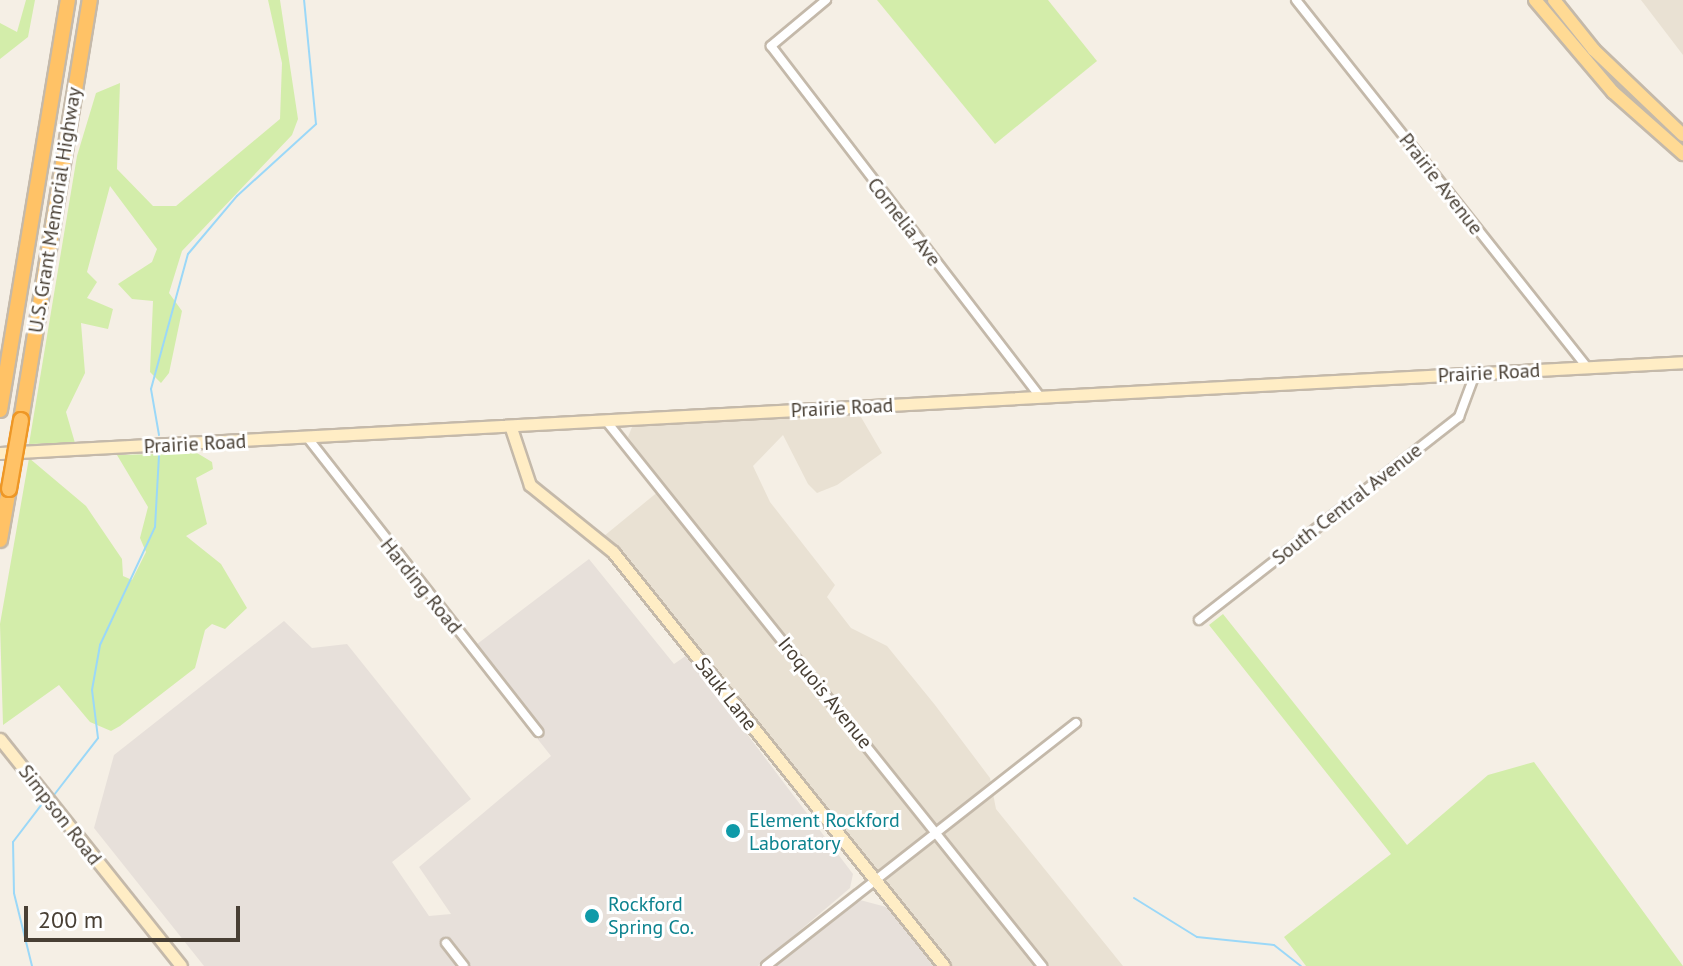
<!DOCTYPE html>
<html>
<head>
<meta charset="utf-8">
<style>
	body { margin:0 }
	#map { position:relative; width:1683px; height:966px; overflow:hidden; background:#f5efe5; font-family:"PT Sans",sans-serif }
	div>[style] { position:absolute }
	.residential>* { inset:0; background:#e9e1d3 }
	.industrial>* { inset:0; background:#e7e0da }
	.green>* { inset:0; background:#d3edaa }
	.stream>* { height:2px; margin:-1px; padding:0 1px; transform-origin:1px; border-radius:1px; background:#9bd8f8 }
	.roads { filter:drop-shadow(2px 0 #c4b9aa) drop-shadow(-2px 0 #c4b9aa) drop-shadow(0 2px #c4b9aa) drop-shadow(0 -2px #c4b9aa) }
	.street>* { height:8px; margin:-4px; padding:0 4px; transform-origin:4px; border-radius:4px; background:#fff }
	.secondary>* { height:11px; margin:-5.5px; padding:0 5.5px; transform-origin:5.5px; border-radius:5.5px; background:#ffedc5 }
	.primary>* { height:12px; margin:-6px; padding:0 6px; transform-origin:6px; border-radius:6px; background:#ffda94 }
	.highway>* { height:14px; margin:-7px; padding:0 7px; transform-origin:7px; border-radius:7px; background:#ffc266 }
	.bridges { filter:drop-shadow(2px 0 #ee9726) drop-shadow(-2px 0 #ee9726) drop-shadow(0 2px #ee9726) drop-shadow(0 -2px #ee9726) }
	.highway-bridge>* { height:14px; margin:-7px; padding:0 7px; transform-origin:7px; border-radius:7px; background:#ffc266 }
	.dots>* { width:22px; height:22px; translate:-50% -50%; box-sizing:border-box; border:4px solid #fff; border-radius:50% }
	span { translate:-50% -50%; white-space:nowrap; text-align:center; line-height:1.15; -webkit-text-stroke:6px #fff; paint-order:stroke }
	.street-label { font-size:20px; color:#483f34 }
	.culture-label { font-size:20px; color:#0d838f }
	.left { translate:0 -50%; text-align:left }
	.scale { position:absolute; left:24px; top:906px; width:216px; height:36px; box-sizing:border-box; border:4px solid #483f34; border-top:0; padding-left:10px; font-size:24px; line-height:28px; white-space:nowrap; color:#483f34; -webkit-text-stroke:6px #fff; paint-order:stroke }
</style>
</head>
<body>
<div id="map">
	<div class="residential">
		<i style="clip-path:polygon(1641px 0,1683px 0,1683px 55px)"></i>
		<i style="clip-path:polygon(858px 412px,882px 453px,837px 485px,817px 493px,808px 484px,783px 435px,753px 466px,770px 502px,835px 585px,827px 597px,851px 628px,887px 646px,935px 705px,990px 778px,996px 809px,1123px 966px,951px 966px,604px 536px,665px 486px,628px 437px,632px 427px)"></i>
	</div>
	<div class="industrial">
		<i style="clip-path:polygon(589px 559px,674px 664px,687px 655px,853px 874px,850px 888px,758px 966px,204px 966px,94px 828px,114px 755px,284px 621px,312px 648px,347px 644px,471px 799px,392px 862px,429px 916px,451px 914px,419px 867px,551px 756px,468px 651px)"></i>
		<i style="clip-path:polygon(860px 900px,890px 908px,934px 966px,775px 966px)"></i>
	</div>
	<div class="green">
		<i style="clip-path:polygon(26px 0,35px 0,28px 37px,0 59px,0 23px,17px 32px)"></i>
		<i style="clip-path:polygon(268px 0,280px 0,298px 119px,292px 135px,182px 251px,169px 293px,182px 311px,169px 373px,161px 383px,150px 372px,153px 301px,132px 299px,118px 284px,152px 262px,157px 249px,110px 186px,87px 272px,97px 282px,87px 298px,113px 309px,108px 329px,81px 323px,85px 373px,66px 412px,75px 443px,29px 444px,77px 156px,96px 93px,120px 83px,117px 169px,153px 206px,176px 206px,280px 119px,282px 63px)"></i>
		<i style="clip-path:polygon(877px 0,1048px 0,1097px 61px,995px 144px)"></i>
		<i style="clip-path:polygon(197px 453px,212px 462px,213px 469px,196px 478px,207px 524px,186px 536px,221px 564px,247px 608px,225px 629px,212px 624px,205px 630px,195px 668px,120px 726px,111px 731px,90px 722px,59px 685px,3px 725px,0 624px,29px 458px,86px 506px,122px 559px,123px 576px,132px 580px,146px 552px,140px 538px,148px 507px,117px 455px)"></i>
		<i style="clip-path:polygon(1223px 614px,1407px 845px,1488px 775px,1534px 762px,1683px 966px,1306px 966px,1284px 937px,1391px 854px,1209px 625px)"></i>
	</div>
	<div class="stream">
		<i style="left:159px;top:435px;width:47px;rotate:-99.9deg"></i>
		<i style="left:151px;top:389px;width:140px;rotate:-74.7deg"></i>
		<i style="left:188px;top:254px;width:76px;rotate:-49.8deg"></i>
		<i style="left:237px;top:196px;width:107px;rotate:-42.3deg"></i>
		<i style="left:316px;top:124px;width:125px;rotate:-95.5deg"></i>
		<i style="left:54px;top:795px;width:72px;rotate:-52.3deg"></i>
		<i style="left:98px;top:738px;width:48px;rotate:-97.1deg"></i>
		<i style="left:92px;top:690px;width:46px;rotate:-79.9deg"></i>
		<i style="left:100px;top:645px;width:130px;rotate:-65deg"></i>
		<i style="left:155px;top:527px;width:72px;rotate:-86.8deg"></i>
		<i style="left:1134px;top:898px;width:74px;rotate:31.8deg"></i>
		<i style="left:1197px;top:937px;width:77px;rotate:5.9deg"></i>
		<i style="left:1274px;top:945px;width:34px;rotate:38deg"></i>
		<i style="left:32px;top:966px;width:75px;rotate:-103.9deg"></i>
		<i style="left:14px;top:893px;width:51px;rotate:-91.1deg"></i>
		<i style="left:13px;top:842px;width:48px;rotate:-52.7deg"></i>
	</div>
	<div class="roads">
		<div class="street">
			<i style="left:826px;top:0;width:72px;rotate:140.1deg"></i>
			<i style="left:771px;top:46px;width:441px;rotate:52.5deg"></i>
			<i style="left:1296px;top:0;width:468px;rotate:51.6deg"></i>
			<i style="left:607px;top:422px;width:697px;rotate:51.35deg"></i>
			<i style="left:307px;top:437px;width:375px;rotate:51.9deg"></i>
			<i style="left:1199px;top:620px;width:330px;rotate:-38deg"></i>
			<i style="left:1459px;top:417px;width:46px;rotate:-69.6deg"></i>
			<i style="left:446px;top:943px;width:29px;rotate:52deg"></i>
			<i style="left:766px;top:966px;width:394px;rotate:-38.1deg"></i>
		</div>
		<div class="secondary">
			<i style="left:511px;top:428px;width:60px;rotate:71.6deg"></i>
			<i style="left:530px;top:485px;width:107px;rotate:38.9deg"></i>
			<i style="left:613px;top:552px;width:530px;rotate:51.36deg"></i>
			<i style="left:0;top:453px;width:1685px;rotate:-3.09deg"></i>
			<i style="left:0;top:739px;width:290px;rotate:51.4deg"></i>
		</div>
		<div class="primary">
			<i style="left:1535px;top:0;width:121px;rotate:49.7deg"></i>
			<i style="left:1613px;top:92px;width:94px;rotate:41.5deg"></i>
			<i style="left:1554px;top:0;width:64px;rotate:51.3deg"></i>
			<i style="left:1594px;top:50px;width:123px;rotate:43.7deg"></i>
		</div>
		<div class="highway">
			<i style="left:0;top:410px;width:416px;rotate:-80.6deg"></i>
			<i style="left:21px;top:420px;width:426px;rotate:-80.7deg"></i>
			<i style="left:0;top:540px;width:52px;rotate:-80deg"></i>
		</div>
	</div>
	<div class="bridges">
		<div class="highway-bridge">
			<i style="left:9px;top:489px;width:70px;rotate:-80.1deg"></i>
		</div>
	</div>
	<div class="dots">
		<i style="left:733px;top:831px;background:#0f9aa8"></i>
		<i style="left:592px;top:916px;background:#0f9aa8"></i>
	</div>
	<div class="street-label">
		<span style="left:1441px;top:184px;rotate:52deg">Prairie Avenue</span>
		<span style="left:55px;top:210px;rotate:-81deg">U.S. Grant Memorial Highway</span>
		<span style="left:904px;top:222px;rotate:52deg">Cornelia Ave</span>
		<span style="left:1489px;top:373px;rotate:-3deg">Prairie Road</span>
		<span style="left:842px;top:408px;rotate:-3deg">Prairie Road</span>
		<span style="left:195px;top:444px;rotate:-3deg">Prairie Road</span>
		<span style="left:1347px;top:504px;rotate:-38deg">South Central Avenue</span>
		<span style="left:421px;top:586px;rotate:51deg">Harding Road</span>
		<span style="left:825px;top:693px;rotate:51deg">Iroquois Avenue</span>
		<span style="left:726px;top:694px;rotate:52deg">Sauk Lane</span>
		<span style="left:60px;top:815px;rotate:52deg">Simpson Road</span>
	</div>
	<div class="culture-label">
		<span class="left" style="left:749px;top:832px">Element Rockford<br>Laboratory</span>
		<span class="left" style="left:608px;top:916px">Rockford<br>Spring Co.</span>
	</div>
	<div class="scale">200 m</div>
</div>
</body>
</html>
